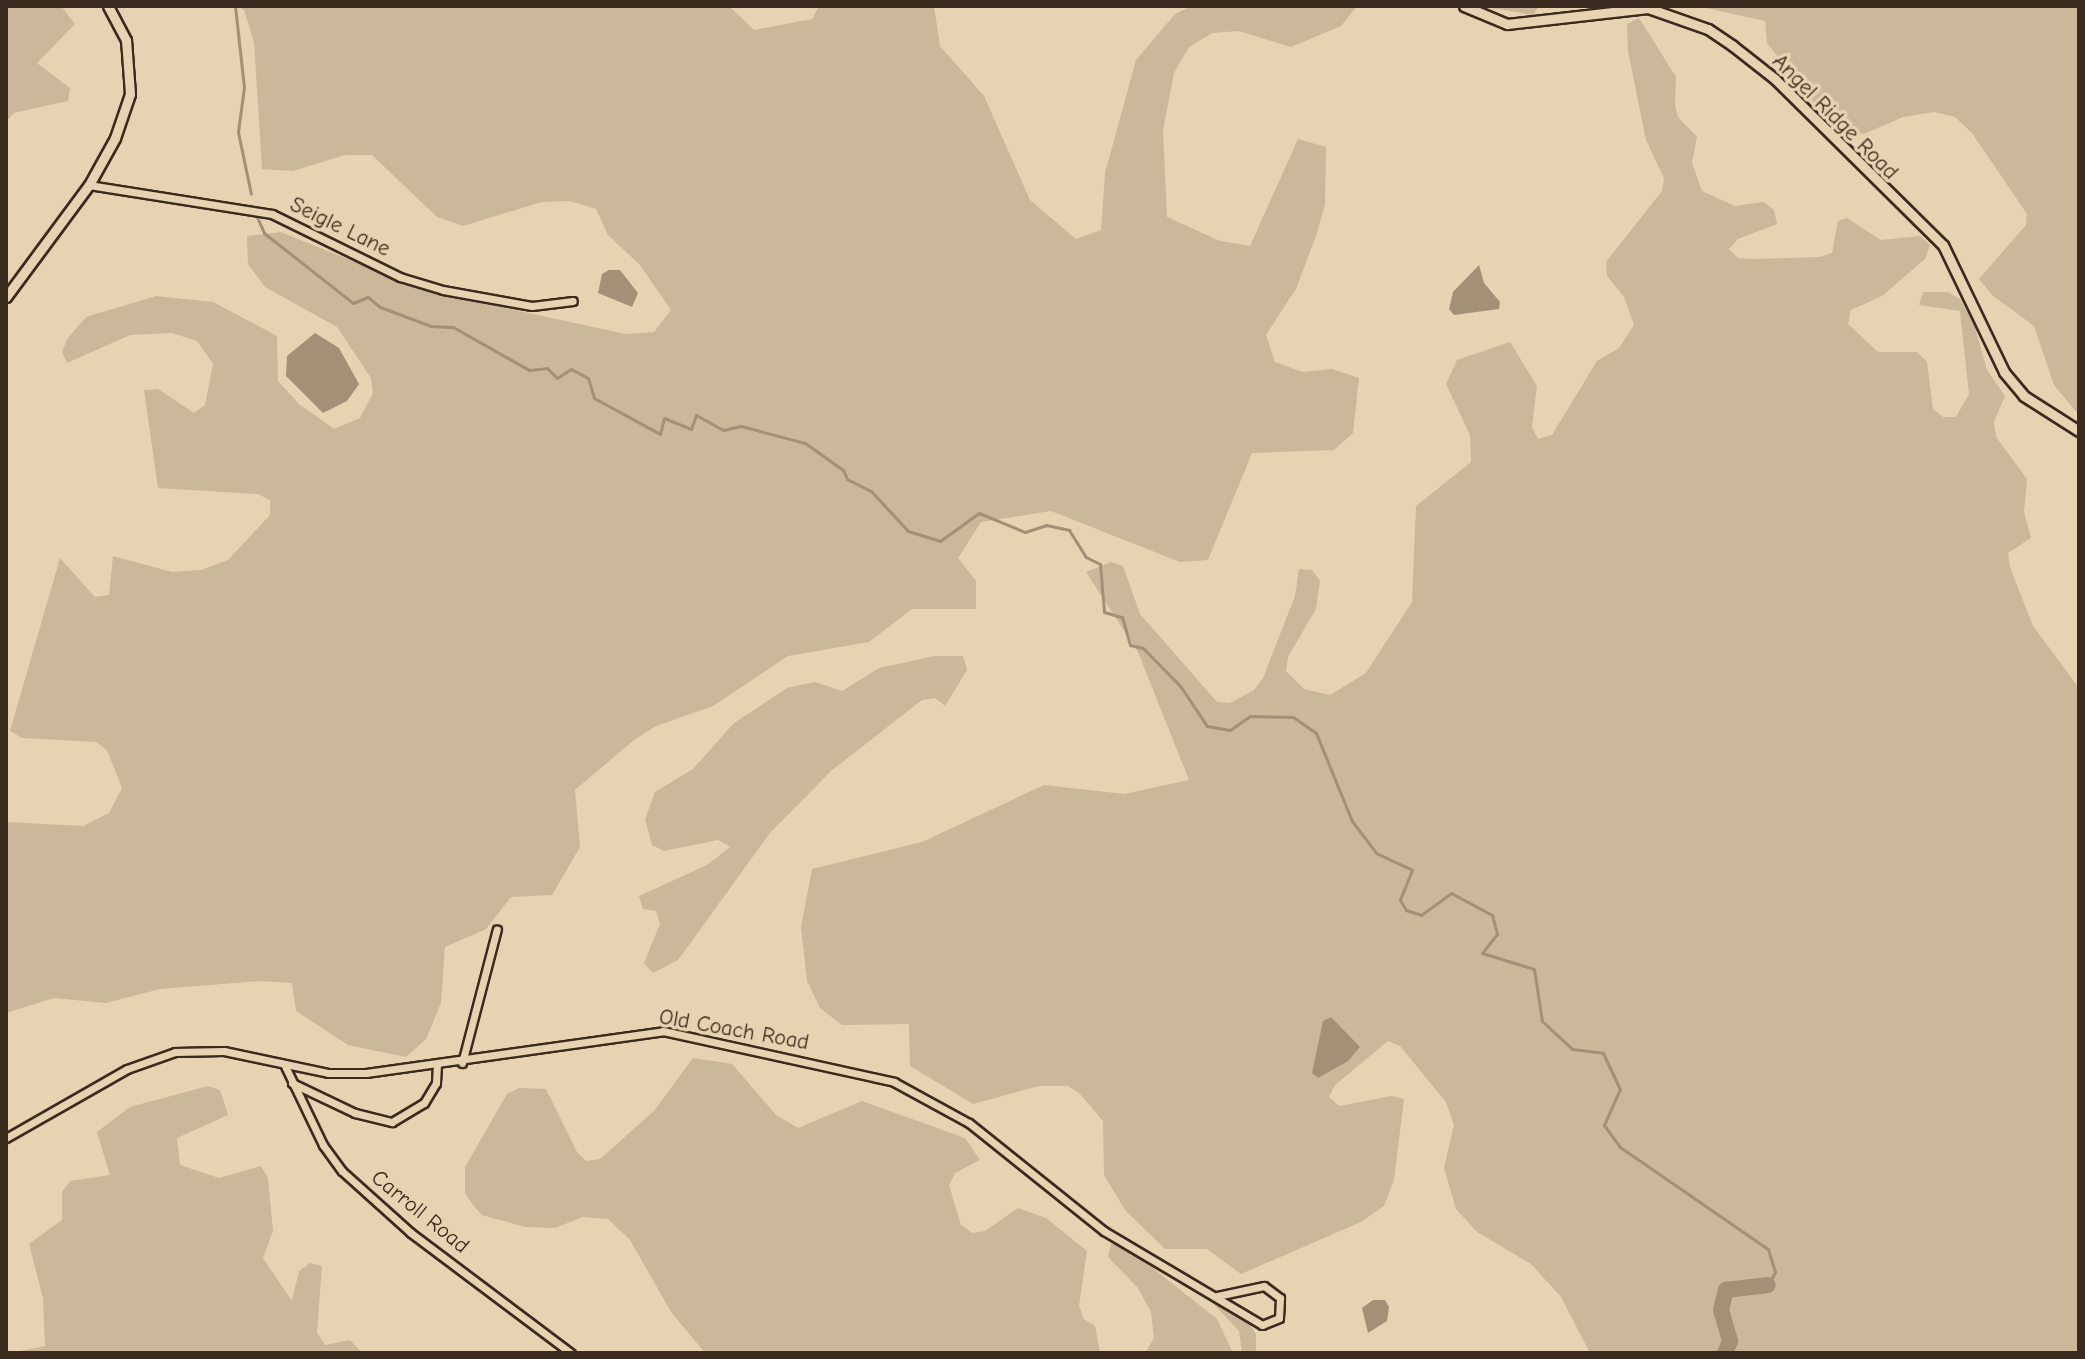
<!DOCTYPE html>
<html>
<head>
<meta charset="utf-8">
<style>
	body { margin:0 }
	#map { position:relative; width:2085px; height:1359px; overflow:hidden; background:#e7d3b1; font-family:"Comic Neue",sans-serif }
	div>[style] { position:absolute }
	.green>* { inset:0; background:#cbb799 }
	.water>* { inset:0; background:#a39077 }
	.stream>* { height:3px; margin:-1.5px; padding:0 1.5px; transform-origin:1.5px; border-radius:1.5px; background:#a39077 }
	.river>* { height:16px; margin:-8px; padding:0 8px; transform-origin:8px; border-radius:8px; background:#a39077 }
	.roads { filter:drop-shadow(2px 0 #3b2a1e) drop-shadow(-2px 0 #3b2a1e) drop-shadow(0 2px #3b2a1e) drop-shadow(0 -2px #3b2a1e) }
	.minor>* { height:7px; margin:-3.5px; padding:0 3.5px; transform-origin:3.5px; border-radius:3.5px; background:#e7d3b1 }
	.tertiary>* { height:9px; margin:-4.5px; padding:0 4.5px; transform-origin:4.5px; border-radius:4.5px; background:#e7d3b1 }
	span { translate:-50% -50%; white-space:nowrap; text-align:center; line-height:1.15; -webkit-text-stroke:7px #e7d3b1; paint-order:stroke }
	.street-label { font-size:22px; color:#3b2a1e }
	.frame { position:absolute; inset:0; border:8px solid #3b2a1e; pointer-events:none }
</style>
</head>
<body>
<div id="map">
	<div class="green">
		<i style="clip-path:polygon(6px 6px,61px 6px,75px 24px,37px 63px,70px 88px,68px 101px,14px 113px,6px 122px)"></i>
		<i style="clip-path:polygon(237px 6px,729px 6px,754px 30px,812px 19px,819px 6px,934px 6px,940px 46px,984px 96px,1030px 200px,1076px 239px,1101px 230px,1105px 173px,1136px 60px,1175px 14px,1192px 6px,1357px 6px,1341px 26px,1291px 47px,1239px 31px,1212px 33px,1189px 47px,1174px 73px,1163px 130px,1167px 217px,1220px 241px,1250px 246px,1298px 139px,1326px 147px,1325px 204px,1317px 233px,1296px 289px,1266px 335px,1275px 362px,1302px 372px,1332px 369px,1359px 378px,1353px 433px,1334px 450px,1252px 453px,1208px 560px,1180px 562px,1051px 511px,981px 522px,958px 558px,976px 581px,976px 609px,912px 609px,869px 642px,788px 656px,713px 706px,656px 726px,634px 740px,575px 790px,580px 847px,552px 895px,511px 897px,486px 929px,445px 947px,441px 1003px,426px 1039px,406px 1057px,348px 1045px,296px 1011px,292px 983px,259px 981px,160px 989px,106px 1003px,54px 998px,6px 1013px,6px 822px,83px 826px,109px 813px,122px 788px,107px 750px,96px 742px,22px 738px,10px 731px,60px 558px,95px 597px,109px 595px,113px 556px,172px 572px,201px 570px,228px 560px,270px 515px,270px 500px,258px 494px,158px 488px,144px 390px,158px 389px,194px 413px,205px 405px,213px 364px,197px 341px,172px 333px,130px 335px,67px 363px,62px 352px,67px 339px,86px 317px,156px 296px,213px 302px,277px 336px,278px 381px,299px 404px,334px 429px,360px 418px,373px 393px,371px 378px,337px 327px,265px 287px,248px 264px,247px 236px,281px 232px,424px 290px,625px 334px,654px 332px,671px 310px,640px 265px,608px 235px,596px 209px,570px 201px,541px 202px,463px 226px,437px 217px,372px 155px,345px 155px,293px 171px,262px 169px,254px 42px,244px 10px)"></i>
		<i style="clip-path:polygon(1479px 6px,1539px 6px,1533px 15px)"></i>
		<i style="clip-path:polygon(1697px 6px,2079px 6px,2079px 415px,2054px 385px,2034px 326px,1992px 295px,1979px 279px,2026px 225px,2027px 214px,1972px 133px,1955px 117px,1934px 112px,1903px 117px,1864px 134px,1832px 126px,1767px 43px,1765px 21px)"></i>
		<i style="clip-path:polygon(1639px 18px,1676px 77px,1675px 105px,1678px 117px,1697px 137px,1692px 163px,1702px 191px,1735px 206px,1764px 202px,1774px 210px,1777px 224px,1738px 239px,1729px 249px,1738px 258px,1751px 259px,1820px 257px,1832px 253px,1838px 221px,1847px 218px,1881px 240px,1920px 236px,1930px 245px,1925px 259px,1882px 296px,1851px 310px,1848px 324px,1878px 352px,1917px 352px,1927px 362px,1933px 409px,1943px 417px,1956px 417px,1969px 394px,1960px 311px,1919px 305px,1923px 292px,1948px 292px,1960px 299px,1974px 324px,1987px 370px,2005px 396px,1994px 422px,1996px 437px,2027px 479px,2024px 512px,2031px 538px,2008px 553px,2010px 567px,2033px 626px,2079px 688px,2079px 1353px,1590px 1353px,1561px 1297px,1531px 1264px,1477px 1232px,1456px 1209px,1444px 1168px,1454px 1125px,1446px 1102px,1400px 1046px,1388px 1041px,1335px 1085px,1329px 1097px,1339px 1106px,1392px 1096px,1404px 1099px,1394px 1180px,1384px 1206px,1361px 1222px,1241px 1274px,1207px 1249px,1165px 1249px,1125px 1210px,1104px 1175px,1103px 1121px,1079px 1093px,1068px 1086px,1039px 1086px,973px 1104px,910px 1066px,909px 1024px,842px 1025px,820px 1008px,807px 981px,801px 927px,812px 869px,922px 842px,1044px 785px,1124px 794px,1189px 780px,1138px 652px,1086px 572px,1111px 562px,1123px 566px,1140px 614px,1217px 702px,1230px 703px,1254px 690px,1263px 678px,1295px 596px,1299px 569px,1312px 570px,1320px 581px,1316px 609px,1288px 657px,1286px 671px,1304px 689px,1330px 695px,1366px 673px,1412px 602px,1416px 506px,1471px 462px,1470px 435px,1446px 384px,1457px 360px,1510px 342px,1537px 386px,1532px 427px,1538px 439px,1552px 435px,1597px 361px,1619px 348px,1634px 325px,1624px 297px,1607px 276px,1606px 262px,1662px 191px,1664px 178px,1646px 140px,1628px 51px,1627px 24px)"></i>
		<i style="clip-path:polygon(935px 656px,963px 656px,967px 670px,945px 706px,935px 698px,922px 700px,831px 771px,770px 833px,678px 960px,653px 973px,644px 963px,660px 924px,656px 911px,643px 909px,639px 896px,707px 865px,730px 847px,718px 840px,664px 851px,652px 845px,645px 819px,655px 792px,693px 769px,734px 723px,787px 688px,815px 682px,842px 691px,879px 668px)"></i>
		<i style="clip-path:polygon(693px 1058px,732px 1064px,776px 1115px,798px 1128px,862px 1101px,965px 1138px,980px 1160px,955px 1173px,949px 1185px,961px 1225px,972px 1233px,985px 1231px,1018px 1208px,1046px 1218px,1087px 1251px,1079px 1306px,1084px 1319px,1095px 1326px,1100px 1353px,705px 1353px,671px 1312px,630px 1240px,608px 1219px,583px 1217px,555px 1228px,525px 1227px,482px 1215px,473px 1205px,465px 1193px,465px 1167px,507px 1094px,519px 1088px,546px 1089px,577px 1152px,586px 1161px,600px 1159px,654px 1111px)"></i>
		<i style="clip-path:polygon(208px 1086px,220px 1090px,228px 1115px,177px 1138px,180px 1165px,219px 1178px,261px 1166px,268px 1178px,273px 1231px,263px 1258px,292px 1301px,299px 1271px,310px 1263px,322px 1266px,317px 1333px,325px 1345px,350px 1340px,362px 1353px,10px 1353px,45px 1346px,43px 1298px,29px 1244px,62px 1220px,62px 1192px,70px 1181px,110px 1175px,97px 1132px,130px 1107px)"></i>
		<i style="clip-path:polygon(1111px 1244px,1125px 1246px,1217px 1319px,1233px 1353px,1145px 1353px,1154px 1338px,1151px 1312px,1138px 1288px,1108px 1257px)"></i>
		<i style="clip-path:polygon(1206px 1296px,1245px 1317px,1256px 1334px,1256px 1353px,1242px 1353px,1239px 1331px)"></i>
	</div>
	<div class="water">
		<i style="clip-path:polygon(1479px 265px,1484px 283px,1500px 302px,1499px 309px,1454px 315px,1449px 309px,1453px 292px)"></i>
		<i style="clip-path:polygon(609px 270px,620px 270px,638px 293px,632px 307px,598px 293px,602px 274px)"></i>
		<i style="clip-path:polygon(315px 333px,339px 348px,359px 384px,347px 401px,323px 413px,286px 376px,287px 356px)"></i>
		<i style="clip-path:polygon(1331px 1017px,1360px 1047px,1348px 1061px,1318px 1078px,1312px 1073px,1323px 1021px)"></i>
		<i style="clip-path:polygon(1373px 1300px,1385px 1300px,1389px 1307px,1387px 1321px,1368px 1333px,1362px 1308px)"></i>
	</div>
	<div class="stream">
		<i style="left:235px;top:6px;width:81px;rotate:83.7deg"></i>
		<i style="left:244px;top:87px;width:45px;rotate:97.6deg"></i>
		<i style="left:238px;top:132px;width:63px;rotate:78.2deg"></i>
		<i style="left:257px;top:217px;width:17px;rotate:66deg"></i>
		<i style="left:264px;top:233px;width:113px;rotate:38.2deg"></i>
		<i style="left:353px;top:303px;width:16px;rotate:-22deg"></i>
		<i style="left:368px;top:297px;width:16px;rotate:40deg"></i>
		<i style="left:380px;top:307px;width:54px;rotate:20.4deg"></i>
		<i style="left:431px;top:326px;width:22px;rotate:3deg"></i>
		<i style="left:453px;top:327px;width:87px;rotate:29.5deg"></i>
		<i style="left:529px;top:370px;width:18px;rotate:-6deg"></i>
		<i style="left:547px;top:368px;width:14px;rotate:45deg"></i>
		<i style="left:557px;top:378px;width:17px;rotate:-33deg"></i>
		<i style="left:571px;top:369px;width:19px;rotate:28deg"></i>
		<i style="left:588px;top:378px;width:21px;rotate:73deg"></i>
		<i style="left:594px;top:398px;width:75px;rotate:28.6deg"></i>
		<i style="left:660px;top:434px;width:16px;rotate:-76deg"></i>
		<i style="left:664px;top:418px;width:29px;rotate:22deg"></i>
		<i style="left:691px;top:429px;width:15px;rotate:-70deg"></i>
		<i style="left:696px;top:415px;width:31px;rotate:29deg"></i>
		<i style="left:723px;top:430px;width:18px;rotate:-13deg"></i>
		<i style="left:741px;top:426px;width:66px;rotate:14.9deg"></i>
		<i style="left:805px;top:443px;width:47px;rotate:35.4deg"></i>
		<i style="left:843px;top:470px;width:10px;rotate:66deg"></i>
		<i style="left:847px;top:479px;width:27px;rotate:27deg"></i>
		<i style="left:871px;top:491px;width:54px;rotate:47.2deg"></i>
		<i style="left:908px;top:531px;width:34px;rotate:17deg"></i>
		<i style="left:940px;top:541px;width:48px;rotate:-35.7deg"></i>
		<i style="left:979px;top:513px;width:50px;rotate:22.4deg"></i>
		<i style="left:1025px;top:532px;width:22px;rotate:-18deg"></i>
		<i style="left:1046px;top:525px;width:24px;rotate:12deg"></i>
		<i style="left:1069px;top:530px;width:32px;rotate:58deg"></i>
		<i style="left:1086px;top:557px;width:16px;rotate:27deg"></i>
		<i style="left:1100px;top:564px;width:48px;rotate:85.2deg"></i>
		<i style="left:1104px;top:612px;width:19px;rotate:16deg"></i>
		<i style="left:1122px;top:617px;width:29px;rotate:74deg"></i>
		<i style="left:1130px;top:645px;width:13px;rotate:13deg"></i>
		<i style="left:1143px;top:648px;width:54px;rotate:45.7deg"></i>
		<i style="left:1181px;top:687px;width:47px;rotate:56.3deg"></i>
		<i style="left:1207px;top:726px;width:23px;rotate:10deg"></i>
		<i style="left:1230px;top:730px;width:24px;rotate:-35deg"></i>
		<i style="left:1250px;top:716px;width:43px;rotate:1.3deg"></i>
		<i style="left:1293px;top:717px;width:28px;rotate:35deg"></i>
		<i style="left:1316px;top:733px;width:95px;rotate:67.8deg"></i>
		<i style="left:1352px;top:821px;width:40px;rotate:53deg"></i>
		<i style="left:1376px;top:853px;width:40px;rotate:25deg"></i>
		<i style="left:1412px;top:870px;width:32px;rotate:112deg"></i>
		<i style="left:1400px;top:900px;width:12px;rotate:59deg"></i>
		<i style="left:1406px;top:910px;width:16px;rotate:18deg"></i>
		<i style="left:1421px;top:915px;width:37px;rotate:-36deg"></i>
		<i style="left:1451px;top:893px;width:47px;rotate:28.2deg"></i>
		<i style="left:1492px;top:915px;width:20px;rotate:75deg"></i>
		<i style="left:1497px;top:934px;width:24px;rotate:128deg"></i>
		<i style="left:1482px;top:953px;width:54px;rotate:17.1deg"></i>
		<i style="left:1534px;top:969px;width:53px;rotate:81.3deg"></i>
		<i style="left:1542px;top:1021px;width:41px;rotate:43deg"></i>
		<i style="left:1572px;top:1049px;width:31px;rotate:7deg"></i>
		<i style="left:1603px;top:1053px;width:40px;rotate:65deg"></i>
		<i style="left:1620px;top:1089px;width:39px;rotate:114deg"></i>
		<i style="left:1604px;top:1125px;width:27px;rotate:54deg"></i>
		<i style="left:1620px;top:1147px;width:180px;rotate:34.6deg"></i>
		<i style="left:1768px;top:1249px;width:24px;rotate:73deg"></i>
		<i style="left:1775px;top:1272px;width:15px;rotate:118deg"></i>
	</div>
	<div class="river">
		<i style="left:1725px;top:1353px;width:13px;rotate:-67deg"></i>
		<i style="left:1730px;top:1341px;width:32px;rotate:-106deg"></i>
		<i style="left:1721px;top:1310px;width:21px;rotate:-76deg"></i>
		<i style="left:1726px;top:1290px;width:42px;rotate:-6.8deg"></i>
	</div>
	<div class="roads">
		<div class="minor">
			<i style="left:89px;top:185px;width:185px;rotate:9deg"></i>
			<i style="left:272px;top:214px;width:143px;rotate:26.2deg"></i>
			<i style="left:400px;top:277px;width:45px;rotate:16.8deg"></i>
			<i style="left:443px;top:290px;width:90px;rotate:10.2deg"></i>
			<i style="left:532px;top:306px;width:41px;rotate:-7deg"></i>
			<i style="left:462px;top:1063px;width:138px;rotate:-75.4deg"></i>
			<i style="left:285px;top:1066px;width:88px;rotate:64.3deg"></i>
			<i style="left:323px;top:1145px;width:32px;rotate:54deg"></i>
			<i style="left:342px;top:1171px;width:93px;rotate:41.9deg"></i>
			<i style="left:411px;top:1233px;width:200px;rotate:36.9deg"></i>
			<i style="left:292px;top:1083px;width:70px;rotate:25.5deg"></i>
			<i style="left:355px;top:1113px;width:38px;rotate:14deg"></i>
			<i style="left:392px;top:1122px;width:37px;rotate:-31deg"></i>
			<i style="left:424px;top:1103px;width:23px;rotate:-59deg"></i>
			<i style="left:436px;top:1083px;width:17px;rotate:-87deg"></i>
			<i style="left:6px;top:1138px;width:139px;rotate:-29.7deg"></i>
			<i style="left:127px;top:1069px;width:51px;rotate:-19.5deg"></i>
			<i style="left:175px;top:1052px;width:49px;rotate:-1.2deg"></i>
			<i style="left:224px;top:1051px;width:106px;rotate:11.9deg"></i>
			<i style="left:328px;top:1073px;width:38px"></i>
			<i style="left:366px;top:1073px;width:300px;rotate:-8deg"></i>
			<i style="left:663px;top:1031px;width:237px;rotate:12.4deg"></i>
			<i style="left:894px;top:1082px;width:85px;rotate:28.7deg"></i>
			<i style="left:969px;top:1123px;width:173px;rotate:38.7deg"></i>
			<i style="left:1104px;top:1231px;width:184px;rotate:30.7deg"></i>
			<i style="left:1262px;top:1325px;width:18px;rotate:-22deg"></i>
			<i style="left:1279px;top:1318px;width:20px;rotate:-87deg"></i>
			<i style="left:1280px;top:1298px;width:20px;rotate:-143deg"></i>
			<i style="left:1264px;top:1286px;width:48px;rotate:168deg"></i>
		</div>
		<div class="tertiary">
			<i style="left:1464px;top:6px;width:47px;rotate:22.7deg"></i>
			<i style="left:1507px;top:24px;width:142px;rotate:-6.5deg"></i>
			<i style="left:1648px;top:8px;width:64px;rotate:19.3deg"></i>
			<i style="left:1708px;top:29px;width:30px;rotate:34deg"></i>
			<i style="left:1733px;top:46px;width:53px;rotate:38.2deg"></i>
			<i style="left:1775px;top:79px;width:236px;rotate:44.7deg"></i>
			<i style="left:1943px;top:245px;width:141px;rotate:64.3deg"></i>
			<i style="left:2004px;top:372px;width:31px;rotate:50deg"></i>
			<i style="left:2024px;top:396px;width:65px;rotate:32.5deg"></i>
			<i style="left:6px;top:297px;width:139px;rotate:-53.5deg"></i>
			<i style="left:89px;top:185px;width:54px;rotate:-61deg"></i>
			<i style="left:115px;top:138px;width:46px;rotate:-71.2deg"></i>
			<i style="left:130px;top:94px;width:54px;rotate:-94.2deg"></i>
			<i style="left:126px;top:40px;width:38px;rotate:-118deg"></i>
		</div>
	</div>
	<div class="street-label">
		<span style="left:1835px;top:117px;rotate:45deg">Angel Ridge Road</span>
		<span style="left:340px;top:227px;rotate:26deg">Seigle Lane</span>
		<span style="left:734px;top:1030px;rotate:10deg">Old Coach Road</span>
		<span style="left:420px;top:1212px;rotate:39deg">Carroll Road</span>
	</div>
	<div class="frame"></div>
</div>
</body>
</html>
